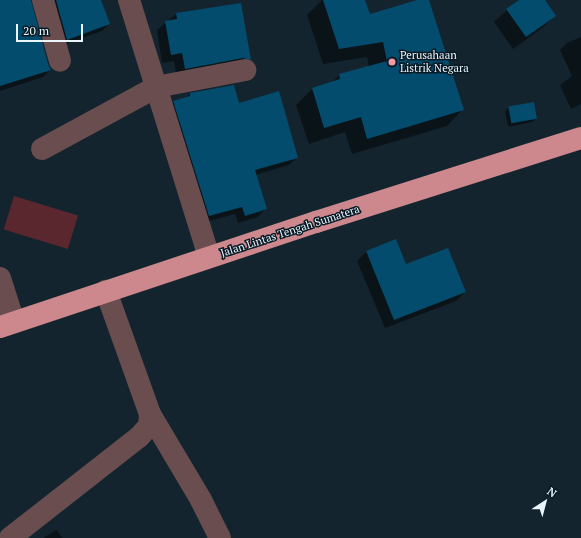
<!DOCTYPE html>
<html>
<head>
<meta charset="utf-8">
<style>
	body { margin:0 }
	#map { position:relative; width:581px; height:538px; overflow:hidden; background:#13242e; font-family:"PT Serif",serif }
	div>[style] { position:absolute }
	.green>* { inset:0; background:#59272d; transform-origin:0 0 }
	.shadow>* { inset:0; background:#0007 }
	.building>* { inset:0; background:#044c6d; transform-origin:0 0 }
	.street>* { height:22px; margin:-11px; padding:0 11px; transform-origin:11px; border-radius:11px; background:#694d4f }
	.highway>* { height:22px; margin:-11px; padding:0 11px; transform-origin:11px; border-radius:11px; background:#cc888d }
	.dots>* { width:11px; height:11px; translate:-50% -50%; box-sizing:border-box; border:2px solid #091a25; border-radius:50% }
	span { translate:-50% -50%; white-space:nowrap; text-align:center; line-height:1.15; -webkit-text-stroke:3px #091a25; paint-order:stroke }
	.poi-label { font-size:11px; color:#e9f4fb }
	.left { translate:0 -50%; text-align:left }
	.street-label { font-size:11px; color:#e9f4fb }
	.north { position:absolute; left:525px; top:482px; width:40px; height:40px; -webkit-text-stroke:3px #091a25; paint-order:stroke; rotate:36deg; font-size:11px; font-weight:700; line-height:16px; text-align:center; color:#e9f4fb }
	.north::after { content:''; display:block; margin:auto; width:14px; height:18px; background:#e9f4fb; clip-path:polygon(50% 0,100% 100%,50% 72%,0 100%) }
	.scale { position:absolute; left:16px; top:24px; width:67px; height:18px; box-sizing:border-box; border:2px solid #e9f4fb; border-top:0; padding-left:5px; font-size:12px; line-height:14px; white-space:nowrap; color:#e9f4fb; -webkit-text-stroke:3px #091a25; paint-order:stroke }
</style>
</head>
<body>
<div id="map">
	<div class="green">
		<i style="left:14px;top:196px;width:67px;height:35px;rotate:17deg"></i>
	</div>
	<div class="shadow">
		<i style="clip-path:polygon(0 0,30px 0,47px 65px,50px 70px,43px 77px,0 91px)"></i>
		<i style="clip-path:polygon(53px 0,100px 0,109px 24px,102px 31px,60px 46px)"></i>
		<i style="clip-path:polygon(322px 0,364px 0,370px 15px,421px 0,428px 0,462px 110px,447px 126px,352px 154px,345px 132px,309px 144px,296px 105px,312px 89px,332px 83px,339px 75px,369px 67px,367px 57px,323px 64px,307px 15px)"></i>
		<i style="clip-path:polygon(521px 0,544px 0,555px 16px,542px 28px,513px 49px,494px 22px,507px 10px)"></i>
		<i style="clip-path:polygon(176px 14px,250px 59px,241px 68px,177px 77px,174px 61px,162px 63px,157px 30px)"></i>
		<i style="clip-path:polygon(581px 37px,581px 104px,571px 109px,560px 85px,572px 76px,560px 50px,567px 43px)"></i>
		<i style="clip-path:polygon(190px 94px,238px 104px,297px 158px,289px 165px,255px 175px,265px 209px,258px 217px,238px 223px,235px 214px,202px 223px,166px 109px,174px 101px,186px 98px)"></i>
		<i style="clip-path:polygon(509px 108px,536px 119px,532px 122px,508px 127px,505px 111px)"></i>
		<i style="clip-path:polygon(367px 251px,405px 265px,465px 292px,456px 301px,385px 328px,357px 261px)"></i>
		<i style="clip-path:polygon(57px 530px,62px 538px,43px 538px)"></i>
	</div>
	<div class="building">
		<i style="clip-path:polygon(0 0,31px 0,48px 64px,51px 70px,0 86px)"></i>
		<i style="clip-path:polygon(56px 0,101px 0,110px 24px,67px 40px)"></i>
		<i style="clip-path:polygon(323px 0,365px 0,370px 14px,417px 0,429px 0,464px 110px,367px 139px,361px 117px,324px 128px,312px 88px,340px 79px,339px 74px,387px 61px,383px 42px,339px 49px)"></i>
		<i style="clip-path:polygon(519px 0,545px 0,556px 16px,526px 37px,506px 9px)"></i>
		<i style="clip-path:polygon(241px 3px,251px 60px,243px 58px,185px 69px,182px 53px,171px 55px,165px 21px,177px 19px,176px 13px)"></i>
		<i style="clip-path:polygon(234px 85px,239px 103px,279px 91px,298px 158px,255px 170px,267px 209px,245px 216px,242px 207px,209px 216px,173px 101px,190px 96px,190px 93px)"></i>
		<i style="left:534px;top:102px;width:17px;height:26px;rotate:80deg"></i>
		<i style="clip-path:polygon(396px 239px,406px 264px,448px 248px,466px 292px,394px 320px,366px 251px)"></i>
	</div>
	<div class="street">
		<i style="left:43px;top:0;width:63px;rotate:74.4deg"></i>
		<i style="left:129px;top:0;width:269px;rotate:72.7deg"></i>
		<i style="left:42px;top:149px;width:130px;rotate:-28.5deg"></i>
		<i style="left:156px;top:87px;width:91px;rotate:-10.8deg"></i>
		<i style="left:0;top:278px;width:46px;rotate:72.3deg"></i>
		<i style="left:150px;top:414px;width:100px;rotate:59.3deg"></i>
		<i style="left:201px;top:500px;width:42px;rotate:63.4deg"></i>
		<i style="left:10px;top:538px;width:164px;rotate:-38.1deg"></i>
		<i style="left:139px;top:437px;width:15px;rotate:-48deg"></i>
		<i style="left:149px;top:426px;width:12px;rotate:-85deg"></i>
		<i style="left:150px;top:414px;width:131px;rotate:-109.7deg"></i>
	</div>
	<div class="highway">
		<i style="left:0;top:327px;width:333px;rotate:-18.4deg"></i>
		<i style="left:316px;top:222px;width:278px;rotate:-17.6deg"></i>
	</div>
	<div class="dots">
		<i style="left:392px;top:62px;background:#f49aa2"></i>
	</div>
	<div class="poi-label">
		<span class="left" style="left:400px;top:62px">Perusahaan<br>Listrik Negara</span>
	</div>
	<div class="street-label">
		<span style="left:290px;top:231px;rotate:-18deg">Jalan Lintas Tengah Sumatera</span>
	</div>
	<div class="north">N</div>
	<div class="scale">20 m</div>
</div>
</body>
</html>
